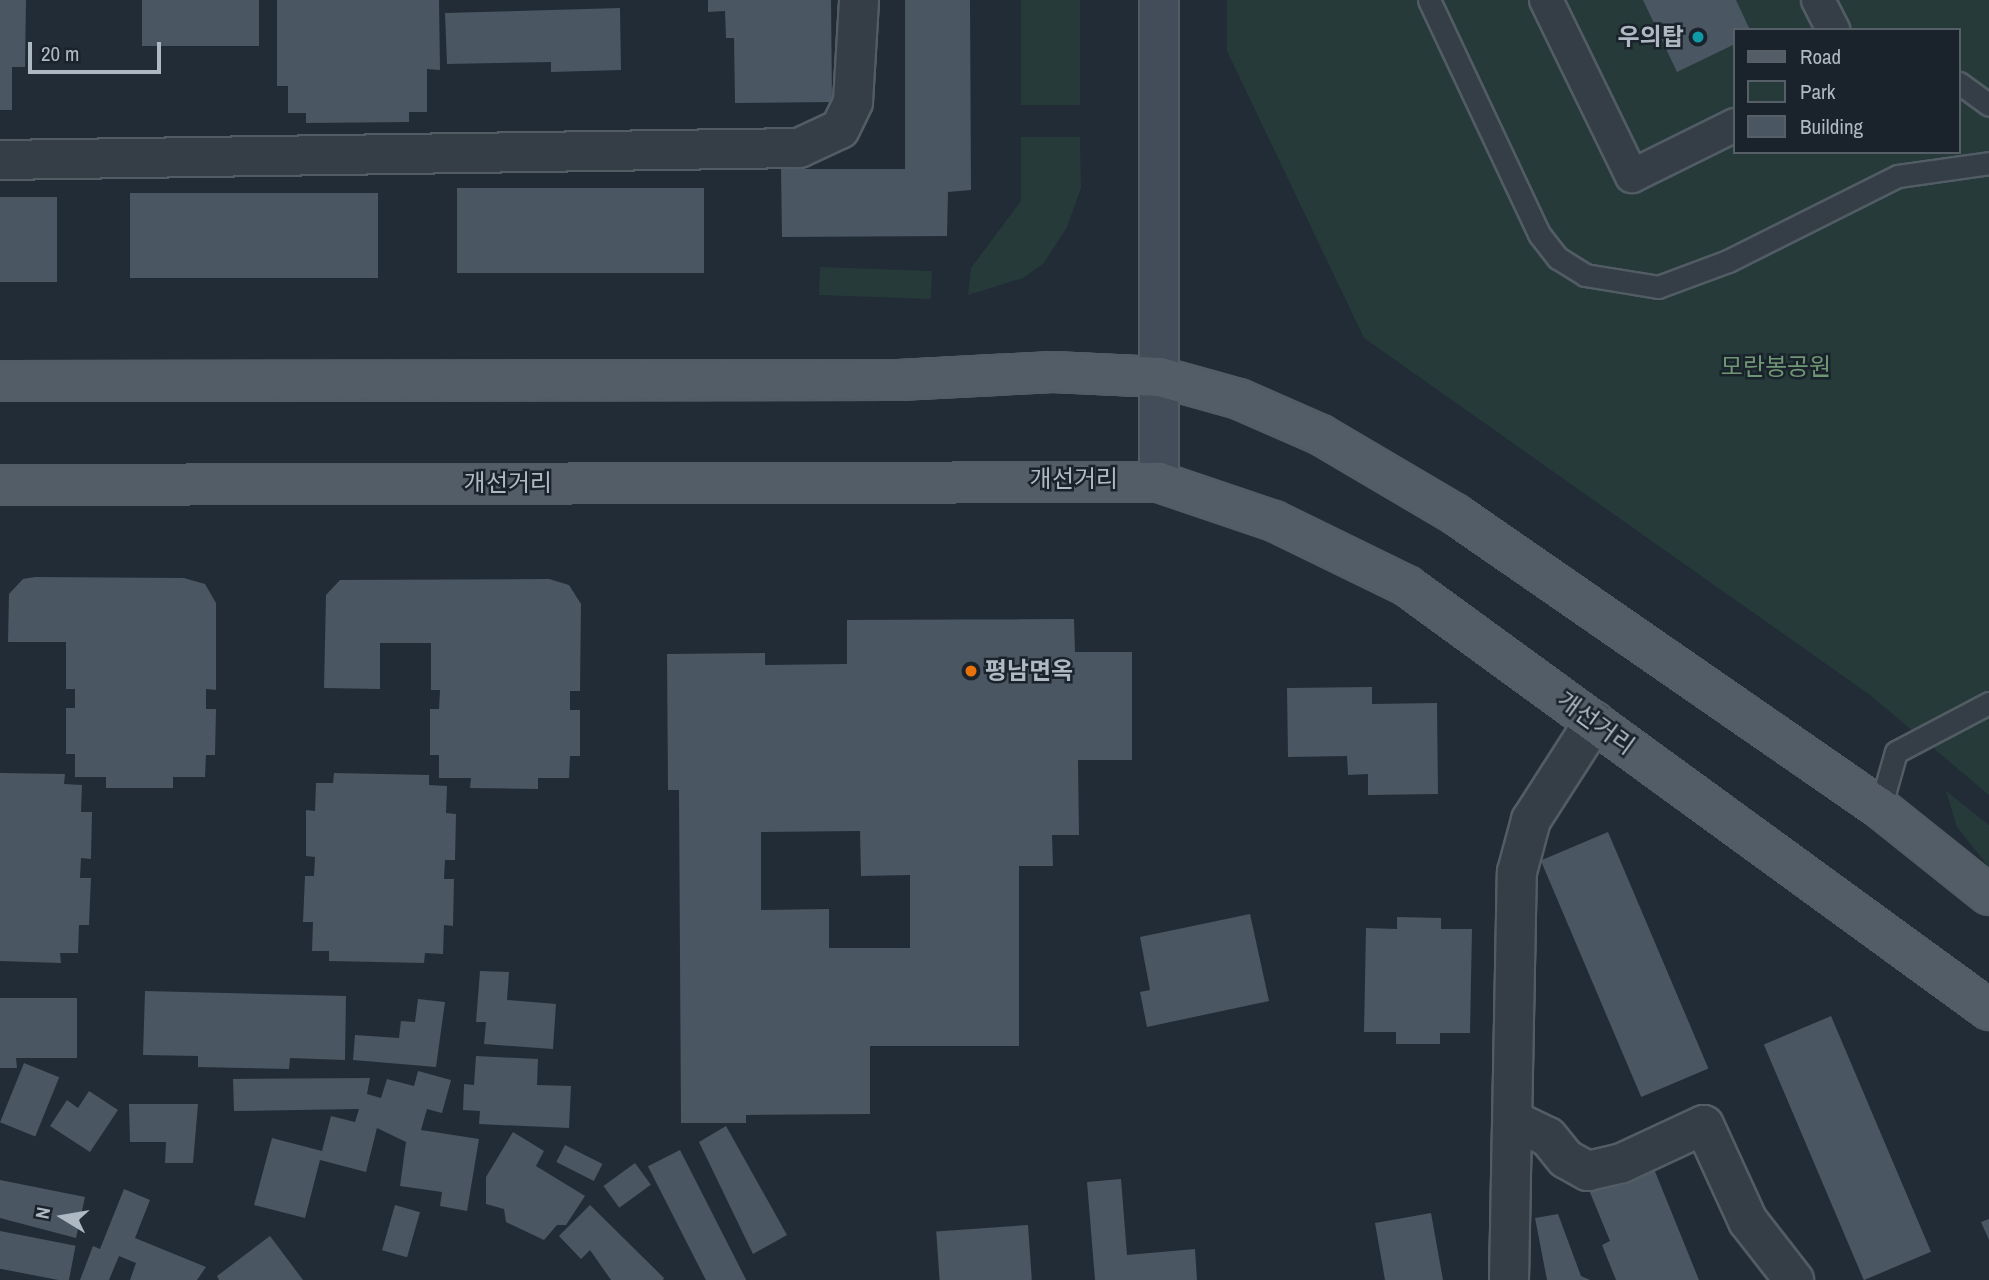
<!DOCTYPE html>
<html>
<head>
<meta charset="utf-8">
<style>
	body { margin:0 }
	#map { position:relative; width:1989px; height:1280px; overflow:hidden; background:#212c36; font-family:"Archivo Narrow","Noto Sans KR",sans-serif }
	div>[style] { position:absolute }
	.green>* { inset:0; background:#263a39; transform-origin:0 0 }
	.building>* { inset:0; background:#4a5662; transform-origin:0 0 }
	.roads { filter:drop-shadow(2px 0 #525c64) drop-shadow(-2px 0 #525c64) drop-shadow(0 2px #525c64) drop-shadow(0 -2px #525c64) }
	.service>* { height:21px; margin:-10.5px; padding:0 10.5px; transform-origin:10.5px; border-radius:10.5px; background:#353e47 }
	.pedestrian>* { height:32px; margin:-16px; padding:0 16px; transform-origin:16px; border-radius:16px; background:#353e47 }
	.minor>* { height:38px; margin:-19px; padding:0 19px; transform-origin:19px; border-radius:19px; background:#353e47 }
	.secondary>* { height:38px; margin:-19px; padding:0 19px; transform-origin:19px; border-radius:19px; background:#434d59 }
	.primary>* { height:38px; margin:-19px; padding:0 19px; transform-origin:19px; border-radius:19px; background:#535d67 }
	.dots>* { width:19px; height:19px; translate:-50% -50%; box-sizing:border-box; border:4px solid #1a232b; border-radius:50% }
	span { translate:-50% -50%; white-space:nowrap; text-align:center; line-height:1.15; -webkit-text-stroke:5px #1a232b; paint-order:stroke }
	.poi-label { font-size:24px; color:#afb9c3; font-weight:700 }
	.right { translate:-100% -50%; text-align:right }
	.left { translate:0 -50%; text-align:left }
	.park-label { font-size:24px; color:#709775 }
	.street-label { font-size:24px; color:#afb9c3 }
	.legend { position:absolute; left:1733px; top:28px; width:228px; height:126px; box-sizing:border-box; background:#1a232b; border:2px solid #565f68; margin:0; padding:9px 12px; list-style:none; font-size:21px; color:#afb9c3 }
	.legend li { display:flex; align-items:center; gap:14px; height:35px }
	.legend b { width:35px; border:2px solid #565f68 }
	.north { position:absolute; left:28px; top:1182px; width:70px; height:70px; -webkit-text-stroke:5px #1a232b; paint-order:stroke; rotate:281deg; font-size:19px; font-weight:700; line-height:28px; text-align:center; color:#afb9c3 }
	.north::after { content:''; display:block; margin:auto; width:24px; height:32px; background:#afb9c3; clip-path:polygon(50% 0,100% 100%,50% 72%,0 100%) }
	.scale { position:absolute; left:28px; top:42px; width:133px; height:32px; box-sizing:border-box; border:4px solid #afb9c3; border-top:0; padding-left:9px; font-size:21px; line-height:24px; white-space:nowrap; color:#afb9c3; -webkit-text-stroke:5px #1a232b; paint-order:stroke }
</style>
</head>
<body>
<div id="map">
	<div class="green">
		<i style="left:1021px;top:0;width:59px;height:105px"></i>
		<i style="clip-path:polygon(evenodd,1227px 0,1989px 0,1989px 795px,1870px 695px,1364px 338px,1227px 51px,1227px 0,1735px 30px,1959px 30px,1959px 152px,1735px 152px,1735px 30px)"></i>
		<i style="clip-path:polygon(1021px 137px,1080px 137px,1081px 188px,1067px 227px,1044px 263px,1023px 278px,968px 295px,971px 268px,1021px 201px)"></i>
		<i style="left:820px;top:267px;width:112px;height:28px;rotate:2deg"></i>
		<i style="clip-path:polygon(1946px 791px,1989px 825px,1989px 867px,1957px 827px)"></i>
	</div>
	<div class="building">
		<i style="clip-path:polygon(0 0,26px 0,25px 67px,12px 67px,12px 110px,0 110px)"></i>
		<i style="left:142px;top:0;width:117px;height:46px"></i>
		<i style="clip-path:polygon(277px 0,439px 0,440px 70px,427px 69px,427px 112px,409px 112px,409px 122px,306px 123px,306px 113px,288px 113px,288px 86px,277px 86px)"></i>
		<i style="clip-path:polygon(708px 0,831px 0,832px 102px,735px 103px,734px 38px,726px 38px,725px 11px,708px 12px)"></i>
		<i style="clip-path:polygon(905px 0,970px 0,971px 190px,948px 192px,947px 236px,782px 237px,781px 169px,905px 169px)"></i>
		<i style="clip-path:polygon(1643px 0,1736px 0,1750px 30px,1735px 30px,1735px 44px,1677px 72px)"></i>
		<i style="clip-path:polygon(620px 8px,621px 70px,551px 72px,551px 62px,447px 64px,445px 13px)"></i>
		<i style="left:457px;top:188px;width:247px;height:85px"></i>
		<i style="left:130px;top:193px;width:248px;height:85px"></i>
		<i style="left:0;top:197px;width:57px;height:85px"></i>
		<i style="clip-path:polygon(35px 577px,184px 578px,205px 584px,216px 603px,216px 690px,206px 689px,206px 709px,216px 709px,215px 755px,206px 755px,205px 777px,173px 777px,173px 788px,106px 788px,106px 777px,75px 777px,75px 754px,66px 754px,66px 708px,75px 708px,75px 689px,66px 689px,66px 642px,8px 642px,9px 594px,23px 579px)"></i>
		<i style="clip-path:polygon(549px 579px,569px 585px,581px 604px,580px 691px,570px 691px,570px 710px,580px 710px,580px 756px,570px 756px,569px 778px,538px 778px,538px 789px,470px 788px,471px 778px,439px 778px,439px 755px,430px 755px,430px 709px,439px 709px,440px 690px,431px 690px,431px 643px,380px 643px,380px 689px,324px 688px,326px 595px,340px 580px)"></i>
		<i style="clip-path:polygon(evenodd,1074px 619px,1075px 652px,1132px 652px,1132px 760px,1078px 760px,1079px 835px,1052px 835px,1053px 866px,1019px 866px,1019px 1046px,870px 1046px,870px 1114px,746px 1115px,746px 1123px,681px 1123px,679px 790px,668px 790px,667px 654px,765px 653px,765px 665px,847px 664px,847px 620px,1074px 619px,860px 831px,861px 876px,910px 875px,910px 948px,829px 948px,829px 909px,761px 910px,761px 832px,860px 831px)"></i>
		<i style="clip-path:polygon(1372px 687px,1372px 704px,1437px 703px,1438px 794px,1368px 795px,1368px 774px,1348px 775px,1347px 756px,1288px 757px,1287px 688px)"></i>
		<i style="clip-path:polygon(0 773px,65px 774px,64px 784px,82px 785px,81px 812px,92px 812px,91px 859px,81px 858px,80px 878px,91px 878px,89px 925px,79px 925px,78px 953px,60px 953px,61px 963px,0 961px)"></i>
		<i style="clip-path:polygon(334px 773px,429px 775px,429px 785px,447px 786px,446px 813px,456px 814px,455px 860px,445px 860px,444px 879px,454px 879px,453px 926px,444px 925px,443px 954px,425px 953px,424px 963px,329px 961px,329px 951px,312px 951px,313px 922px,303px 922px,305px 876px,314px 876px,315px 857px,306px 856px,306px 810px,315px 811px,316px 783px,333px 783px)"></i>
		<i style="left:1608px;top:832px;width:257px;height:73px;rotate:67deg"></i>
		<i style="clip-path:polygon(1250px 914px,1269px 1001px,1147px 1027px,1140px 992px,1150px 990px,1140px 937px)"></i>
		<i style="clip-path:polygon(1397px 917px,1441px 918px,1441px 929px,1472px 929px,1470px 1033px,1440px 1033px,1440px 1044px,1396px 1044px,1396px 1032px,1364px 1032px,1366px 928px,1397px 929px)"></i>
		<i style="clip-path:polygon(480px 971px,509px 972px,507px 1000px,556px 1004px,553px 1049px,484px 1044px,486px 1022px,476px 1022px)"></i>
		<i style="clip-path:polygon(145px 991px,346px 996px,345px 1060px,290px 1058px,289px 1069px,198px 1067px,198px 1056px,143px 1055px)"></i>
		<i style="clip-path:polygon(0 998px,77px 998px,77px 1058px,16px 1058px,17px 1068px,0 1068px)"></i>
		<i style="clip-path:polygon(418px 999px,445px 1002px,436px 1067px,353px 1060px,355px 1035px,399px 1038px,401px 1021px,415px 1022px)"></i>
		<i style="left:1831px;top:1016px;width:256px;height:73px;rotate:67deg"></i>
		<i style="clip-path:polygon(476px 1056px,538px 1059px,537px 1085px,571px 1086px,569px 1128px,479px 1124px,480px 1111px,463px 1110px,464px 1084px,474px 1085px)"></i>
		<i style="left:24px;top:1063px;width:38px;height:64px;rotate:22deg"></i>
		<i style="clip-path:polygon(418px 1071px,451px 1080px,442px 1113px,427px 1109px,421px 1130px,479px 1139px,467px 1211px,440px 1206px,442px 1192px,400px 1186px,406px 1142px,377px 1128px,366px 1172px,320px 1160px,305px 1218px,254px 1205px,272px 1138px,322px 1151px,331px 1116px,355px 1122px,359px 1109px,234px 1111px,233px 1079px,370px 1078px,367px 1094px,381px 1098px,387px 1079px,414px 1086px)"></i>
		<i style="clip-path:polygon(89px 1091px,118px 1110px,90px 1152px,50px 1126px,67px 1100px,78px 1108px)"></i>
		<i style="clip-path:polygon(129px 1104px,198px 1104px,193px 1163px,165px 1163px,166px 1142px,130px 1142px)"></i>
		<i style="clip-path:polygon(726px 1126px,787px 1235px,753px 1254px,699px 1142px)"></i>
		<i style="clip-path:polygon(513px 1132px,544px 1151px,536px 1166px,585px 1196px,566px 1225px,557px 1225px,544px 1240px,506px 1222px,504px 1209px,486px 1204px,486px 1177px)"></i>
		<i style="left:565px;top:1145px;width:42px;height:19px;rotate:27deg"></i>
		<i style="left:680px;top:1150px;width:146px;height:36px;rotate:63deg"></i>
		<i style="left:635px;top:1163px;width:27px;height:39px;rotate:54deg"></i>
		<i style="clip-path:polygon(1652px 1164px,1699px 1280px,1616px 1280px,1602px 1245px,1610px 1241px,1589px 1190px)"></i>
		<i style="clip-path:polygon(1121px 1179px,1127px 1255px,1195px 1249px,1197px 1280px,1095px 1280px,1087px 1182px)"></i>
		<i style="clip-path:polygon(0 1180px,85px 1197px,76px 1238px,0 1218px)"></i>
		<i style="clip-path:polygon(124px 1189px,150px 1200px,135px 1238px,206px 1267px,197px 1280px,130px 1280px,136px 1263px,119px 1256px,109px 1280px,80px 1280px,93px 1246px,100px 1249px)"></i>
		<i style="left:395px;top:1205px;width:26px;height:47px;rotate:16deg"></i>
		<i style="clip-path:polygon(590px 1205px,664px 1278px,663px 1280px,611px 1280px,590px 1250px,581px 1259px,559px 1236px)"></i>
		<i style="clip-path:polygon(1431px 1213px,1443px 1280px,1385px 1280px,1375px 1223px)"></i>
		<i style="clip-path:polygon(1558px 1214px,1581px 1276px,1590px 1280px,1547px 1280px,1535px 1218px)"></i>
		<i style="clip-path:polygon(1989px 1219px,1989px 1240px,1981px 1222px)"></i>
		<i style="left:1028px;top:1225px;width:55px;height:92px;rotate:86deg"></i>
		<i style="left:0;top:1231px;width:77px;height:37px;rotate:11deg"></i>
		<i style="clip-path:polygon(270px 1236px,303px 1280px,219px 1280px,217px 1276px)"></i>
	</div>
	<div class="roads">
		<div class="service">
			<i style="left:1429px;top:0;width:259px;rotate:64.8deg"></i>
			<i style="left:1539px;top:234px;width:31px;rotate:52deg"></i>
			<i style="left:1558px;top:258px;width:32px;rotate:32deg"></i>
			<i style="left:1585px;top:275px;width:74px;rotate:9.3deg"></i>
			<i style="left:1658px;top:287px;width:75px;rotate:-20.4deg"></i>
			<i style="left:1728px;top:261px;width:190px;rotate:-26.6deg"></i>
			<i style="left:1898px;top:176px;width:92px;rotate:-8.1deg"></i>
			<i style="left:1959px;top:83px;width:37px;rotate:36deg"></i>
			<i style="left:1880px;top:808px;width:58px;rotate:-74.1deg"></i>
			<i style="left:1896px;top:752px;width:105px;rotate:-27.8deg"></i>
		</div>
		<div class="pedestrian">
			<i style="left:1546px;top:0;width:196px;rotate:64deg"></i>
			<i style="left:1632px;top:176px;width:115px;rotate:-26.3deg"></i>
			<i style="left:1818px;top:0;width:34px;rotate:63deg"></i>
		</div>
		<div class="minor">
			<i style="left:0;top:160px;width:799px;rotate:-0.86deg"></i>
			<i style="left:799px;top:148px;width:45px;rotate:-24.9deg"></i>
			<i style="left:840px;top:129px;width:30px;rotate:-64deg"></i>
			<i style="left:853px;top:102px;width:102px;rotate:-86.6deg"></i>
			<i style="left:1517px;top:1122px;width:34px;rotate:26deg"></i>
			<i style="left:1548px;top:1137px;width:28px;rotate:51deg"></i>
			<i style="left:1566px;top:1159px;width:25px;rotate:29deg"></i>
			<i style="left:1588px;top:1171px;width:35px;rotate:-13deg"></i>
			<i style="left:1622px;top:1163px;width:90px;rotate:-24.9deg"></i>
			<i style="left:1704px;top:1125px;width:106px;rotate:65.4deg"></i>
			<i style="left:1748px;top:1221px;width:75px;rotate:52.1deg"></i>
			<i style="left:1509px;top:1280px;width:408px;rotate:-88.9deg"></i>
			<i style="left:1517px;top:872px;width:54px;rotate:-74.9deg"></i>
			<i style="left:1531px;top:820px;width:117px;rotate:-57.3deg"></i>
		</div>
		<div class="secondary">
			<i style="left:1159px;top:482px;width:482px;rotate:-90deg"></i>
		</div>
		<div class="primary">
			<i style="left:0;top:381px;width:899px;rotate:-0.06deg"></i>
			<i style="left:899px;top:380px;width:154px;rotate:-3deg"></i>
			<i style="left:1053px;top:372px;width:107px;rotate:2.7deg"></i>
			<i style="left:1160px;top:377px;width:82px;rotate:15.6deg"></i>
			<i style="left:1239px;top:399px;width:90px;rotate:23.7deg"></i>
			<i style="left:1321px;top:435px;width:156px;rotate:30.5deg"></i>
			<i style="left:1455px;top:514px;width:517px;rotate:34.67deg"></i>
			<i style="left:1880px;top:808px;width:139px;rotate:38.6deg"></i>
			<i style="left:0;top:485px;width:1159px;rotate:-0.15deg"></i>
			<i style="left:1159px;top:482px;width:121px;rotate:18.7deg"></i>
			<i style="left:1274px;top:521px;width:148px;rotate:26deg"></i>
			<i style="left:1407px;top:586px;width:720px;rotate:36.07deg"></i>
		</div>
	</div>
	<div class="dots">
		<i style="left:1698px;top:37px;background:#0f9aa8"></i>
		<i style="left:971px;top:671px;background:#e8710a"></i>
	</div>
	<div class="poi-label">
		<span class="right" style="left:1684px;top:37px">우의탑</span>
		<span class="left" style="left:985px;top:671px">평남면옥</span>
	</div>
	<div class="park-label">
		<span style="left:1776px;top:367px">모란봉공원</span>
	</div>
	<div class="street-label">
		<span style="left:1074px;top:479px">개선거리</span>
		<span style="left:508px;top:483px">개선거리</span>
		<span style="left:1596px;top:723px;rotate:36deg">개선거리</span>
	</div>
	<ul class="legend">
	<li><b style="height:9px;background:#535d67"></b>Road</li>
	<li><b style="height:19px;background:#263a39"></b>Park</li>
	<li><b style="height:19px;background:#4a5662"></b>Building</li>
	</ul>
	<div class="north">N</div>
	<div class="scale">20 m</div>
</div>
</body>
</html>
